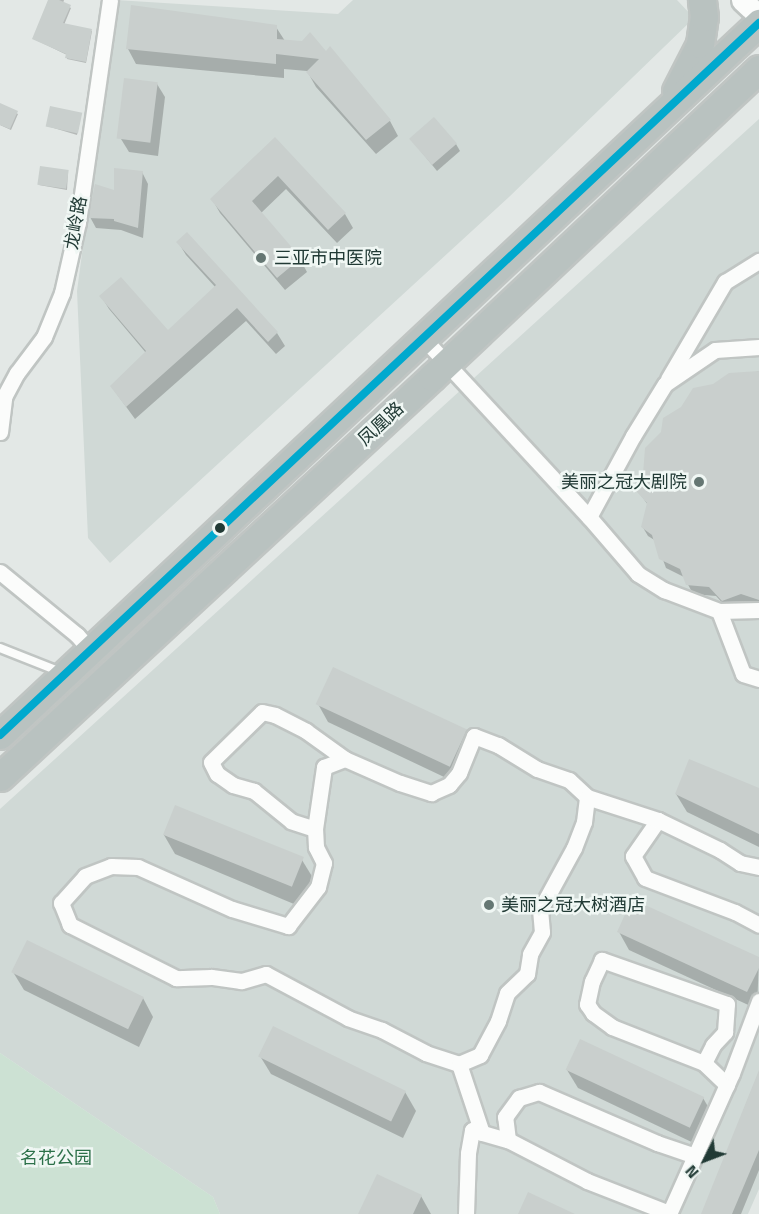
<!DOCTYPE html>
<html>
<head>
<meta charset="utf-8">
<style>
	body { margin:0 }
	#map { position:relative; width:759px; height:1214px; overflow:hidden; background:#e3e8e6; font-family:"Titillium Web","Noto Sans SC",sans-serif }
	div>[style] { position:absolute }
	.built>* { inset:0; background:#d0d9d6 }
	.green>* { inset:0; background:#cce1d3 }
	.shadow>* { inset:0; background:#0003 }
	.building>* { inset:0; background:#c9cfcd; transform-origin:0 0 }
	.roads { filter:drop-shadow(2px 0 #c0c5c3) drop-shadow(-2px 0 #c0c5c3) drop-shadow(0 2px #c0c5c3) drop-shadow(0 -2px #c0c5c3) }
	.lane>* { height:8px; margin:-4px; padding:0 4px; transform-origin:4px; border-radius:4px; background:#fbfcfb }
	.street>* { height:15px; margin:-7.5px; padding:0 7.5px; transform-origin:7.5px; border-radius:7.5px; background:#fbfcfb }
	.secondary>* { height:21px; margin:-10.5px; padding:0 10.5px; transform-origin:10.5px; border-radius:10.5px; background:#fbfcfb }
	.highway>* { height:27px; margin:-13.5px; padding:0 13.5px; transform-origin:13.5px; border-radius:13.5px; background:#b9c2c0 }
	.bus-1>* { height:8px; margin:-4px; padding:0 4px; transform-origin:4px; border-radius:4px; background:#00a9ce }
	.dots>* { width:16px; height:16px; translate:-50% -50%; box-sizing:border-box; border:3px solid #f0f7f4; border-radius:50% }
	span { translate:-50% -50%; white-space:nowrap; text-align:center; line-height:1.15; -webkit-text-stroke:5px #f0f7f4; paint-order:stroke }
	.street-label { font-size:18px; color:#213a35 }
	.poi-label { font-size:18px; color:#213a35 }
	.left { translate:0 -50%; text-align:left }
	.right { translate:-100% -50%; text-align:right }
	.park-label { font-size:18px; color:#2c7049 }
	.north { position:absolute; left:675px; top:1130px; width:60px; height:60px; -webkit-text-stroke:4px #f0f7f4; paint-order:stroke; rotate:228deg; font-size:16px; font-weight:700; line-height:24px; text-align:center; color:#213a35 }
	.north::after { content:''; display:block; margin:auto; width:21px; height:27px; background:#213a35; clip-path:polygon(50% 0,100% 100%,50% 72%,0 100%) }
</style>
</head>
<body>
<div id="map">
	<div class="built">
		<i style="clip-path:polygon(116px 0,338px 14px,353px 0,677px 0,694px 18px,509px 197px,110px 563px,88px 538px,77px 291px)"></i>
		<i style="clip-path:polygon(759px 119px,759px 1189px,748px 1214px,220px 1214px,213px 1197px,0 1053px,0 809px)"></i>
	</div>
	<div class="green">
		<i style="clip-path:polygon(0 1053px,213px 1197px,220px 1214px,0 1214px)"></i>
	</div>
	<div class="shadow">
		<i style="clip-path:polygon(50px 0,64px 0,63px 3px,71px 8px,64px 25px,92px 31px,86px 63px,67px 59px,67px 55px,34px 39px)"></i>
		<i style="clip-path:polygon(276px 27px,285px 41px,302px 43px,390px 121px,398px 136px,376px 154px,316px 87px,307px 71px,284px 69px,284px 78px,136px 64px,128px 49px)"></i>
		<i style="clip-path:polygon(157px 84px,165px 97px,158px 156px,129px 152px,121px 139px)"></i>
		<i style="clip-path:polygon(0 105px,18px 114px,11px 130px,0 125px)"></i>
		<i style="clip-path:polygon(81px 115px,77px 135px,47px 126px)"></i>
		<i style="clip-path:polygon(275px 139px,345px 214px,353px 228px,337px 243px,286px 189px,260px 214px,300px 259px,307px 272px,285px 290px,220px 213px,212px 199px)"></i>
		<i style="clip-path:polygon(411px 139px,456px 144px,460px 151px,437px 171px)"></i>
		<i style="clip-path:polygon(68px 171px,67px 190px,39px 185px)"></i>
		<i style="clip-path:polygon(142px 172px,148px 184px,143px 238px,121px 230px,96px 228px,90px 217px,115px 192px)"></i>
		<i style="clip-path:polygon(187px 234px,277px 333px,285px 346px,276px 354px,246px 321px,135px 419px,111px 386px,146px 353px,109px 309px,101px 296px,168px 332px,216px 288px,186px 255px,178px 242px)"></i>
		<i style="clip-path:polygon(759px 371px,759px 606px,747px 602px,728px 609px,716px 596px,693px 594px,684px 577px,666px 568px,656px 541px,648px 536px,642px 526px,648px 505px,638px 491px,713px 386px)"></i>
		<i style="clip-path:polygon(318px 704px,466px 731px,476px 749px,461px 785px,328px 722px)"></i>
		<i style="clip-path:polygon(759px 790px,759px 847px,687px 812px,676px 794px)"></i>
		<i style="clip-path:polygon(176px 807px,302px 860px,313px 878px,301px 907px,175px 854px,164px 835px)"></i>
		<i style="clip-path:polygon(619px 932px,759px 959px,757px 1009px,629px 950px)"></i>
		<i style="clip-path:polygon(13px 972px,143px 998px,153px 1017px,139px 1047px,24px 990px)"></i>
		<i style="clip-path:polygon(260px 1056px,405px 1092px,416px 1111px,403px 1138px,271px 1074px)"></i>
		<i style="clip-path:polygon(567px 1070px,703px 1098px,714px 1117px,700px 1146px,578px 1088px)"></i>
		<i style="clip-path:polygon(759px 1072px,759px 1170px,741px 1214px,702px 1214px)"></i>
		<i style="clip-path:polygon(421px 1196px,431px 1214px,360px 1214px)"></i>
	</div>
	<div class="building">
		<i style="clip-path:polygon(48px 0,59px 0,71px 5px,63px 23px,92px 29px,86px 62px,65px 58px,66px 54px,32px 39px)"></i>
		<i style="clip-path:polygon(131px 5px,277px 25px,277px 39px,302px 41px,310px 32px,326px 51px,330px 46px,391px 120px,366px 140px,306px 72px,319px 59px,276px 54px,276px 64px,126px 49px)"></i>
		<i style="left:124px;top:78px;width:34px;height:61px;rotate:7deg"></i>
		<i style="clip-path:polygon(0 103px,18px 111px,10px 129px,0 125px)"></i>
		<i style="left:50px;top:106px;width:33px;height:21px;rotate:12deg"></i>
		<i style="left:434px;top:117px;width:35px;height:33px;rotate:49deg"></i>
		<i style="clip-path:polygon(275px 137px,346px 213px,328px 230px,278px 176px,252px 201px,301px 258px,277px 278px,210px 199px)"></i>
		<i style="left:40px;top:166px;width:29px;height:19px;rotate:8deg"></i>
		<i style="clip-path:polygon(114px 168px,143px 171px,138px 228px,114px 221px,114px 219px,88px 218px,95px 184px,114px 190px)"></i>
		<i style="clip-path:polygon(187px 232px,278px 332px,268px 342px,237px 308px,126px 407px,110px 386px,146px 351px,99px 296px,121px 277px,168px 330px,216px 285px,176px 242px)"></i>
		<i style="clip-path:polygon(759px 371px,759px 600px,741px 594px,722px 601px,709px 587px,686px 585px,680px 569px,659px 559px,652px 535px,641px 527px,647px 503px,636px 491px,643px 474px,645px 448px,661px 432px,663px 418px,681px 407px,693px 388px,713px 384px,729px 373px)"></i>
		<i style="left:333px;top:667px;width:148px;height:41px;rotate:25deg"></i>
		<i style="clip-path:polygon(689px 759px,759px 788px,759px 834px,675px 794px)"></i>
		<i style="left:175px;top:805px;width:139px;height:32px;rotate:22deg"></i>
		<i style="clip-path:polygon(632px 899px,759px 957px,759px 968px,747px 992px,617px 932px)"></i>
		<i style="left:27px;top:940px;width:130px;height:36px;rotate:26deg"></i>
		<i style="left:273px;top:1026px;width:148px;height:34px;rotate:26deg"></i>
		<i style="left:580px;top:1039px;width:137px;height:34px;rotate:25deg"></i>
		<i style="clip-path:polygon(759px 1070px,759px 1150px,732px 1214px,701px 1214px)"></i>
		<i style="clip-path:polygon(377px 1174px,422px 1195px,413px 1214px,358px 1214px)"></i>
		<i style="clip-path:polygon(528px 1192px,575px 1214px,518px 1214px)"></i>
	</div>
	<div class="roads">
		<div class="lane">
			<i style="left:0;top:648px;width:66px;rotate:21.5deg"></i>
		</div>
		<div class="street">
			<i style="left:424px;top:339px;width:243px;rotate:47.2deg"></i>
			<i style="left:759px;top:347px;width:44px;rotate:176.1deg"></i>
			<i style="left:715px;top:350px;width:60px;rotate:145.8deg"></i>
			<i style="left:665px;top:384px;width:61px;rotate:121.6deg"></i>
			<i style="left:633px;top:436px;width:92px;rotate:118.5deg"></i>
			<i style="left:589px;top:517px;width:75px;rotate:49.3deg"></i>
			<i style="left:638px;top:574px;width:31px;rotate:32deg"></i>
			<i style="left:664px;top:590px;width:59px;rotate:20.9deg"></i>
			<i style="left:719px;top:611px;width:40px;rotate:-1.4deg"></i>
			<i style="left:668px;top:379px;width:113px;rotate:-59.6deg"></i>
			<i style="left:725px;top:282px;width:40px;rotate:-32deg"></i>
			<i style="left:0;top:432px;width:35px;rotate:-83deg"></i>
			<i style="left:4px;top:397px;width:27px;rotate:-62deg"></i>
			<i style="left:17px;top:373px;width:45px;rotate:-53.1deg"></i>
			<i style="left:44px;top:337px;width:48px;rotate:-67.8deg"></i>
			<i style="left:62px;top:293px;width:73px;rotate:-77.3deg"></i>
			<i style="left:78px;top:222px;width:224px;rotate:-81.8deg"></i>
			<i style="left:0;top:572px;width:99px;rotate:39.3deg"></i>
			<i style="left:77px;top:635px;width:20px;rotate:49deg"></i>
			<i style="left:719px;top:611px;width:67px;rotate:69.1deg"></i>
			<i style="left:743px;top:674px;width:17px;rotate:17deg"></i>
			<i style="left:658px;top:820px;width:44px;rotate:124.8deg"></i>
			<i style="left:633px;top:856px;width:25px;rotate:61deg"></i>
			<i style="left:645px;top:878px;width:96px;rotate:20.7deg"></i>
			<i style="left:735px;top:912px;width:27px;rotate:28deg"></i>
			<i style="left:315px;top:829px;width:25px;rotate:-162deg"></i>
			<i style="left:291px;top:821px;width:48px;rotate:-141deg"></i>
			<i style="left:254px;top:791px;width:22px;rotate:-164deg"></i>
			<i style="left:233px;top:785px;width:19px;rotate:-145deg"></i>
			<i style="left:217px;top:774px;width:13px;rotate:-117deg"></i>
			<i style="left:211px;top:762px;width:71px;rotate:-44.4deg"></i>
			<i style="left:262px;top:712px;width:13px;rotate:13deg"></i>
			<i style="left:275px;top:715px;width:35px;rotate:27deg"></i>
			<i style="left:306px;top:731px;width:48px;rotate:35.7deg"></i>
			<i style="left:704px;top:1063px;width:20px;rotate:-63deg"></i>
			<i style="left:713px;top:1045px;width:18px;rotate:-47deg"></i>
			<i style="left:725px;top:1032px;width:28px;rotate:-86deg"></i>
			<i style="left:727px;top:1004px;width:133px;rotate:-160.6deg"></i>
			<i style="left:602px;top:960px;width:23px;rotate:115deg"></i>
			<i style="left:592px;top:981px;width:24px;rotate:102deg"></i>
			<i style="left:587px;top:1004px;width:11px;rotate:56deg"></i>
			<i style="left:593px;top:1013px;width:24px;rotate:36deg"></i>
			<i style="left:612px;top:1027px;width:99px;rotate:21.4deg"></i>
			<i style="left:704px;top:1063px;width:32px;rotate:44deg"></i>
			<i style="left:459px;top:1064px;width:35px;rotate:-162deg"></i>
			<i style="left:426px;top:1053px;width:50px;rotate:-152.4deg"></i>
			<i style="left:382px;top:1030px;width:36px;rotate:-161deg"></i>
			<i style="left:348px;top:1018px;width:93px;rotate:-151.8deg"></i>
			<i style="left:266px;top:974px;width:26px;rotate:164deg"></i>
			<i style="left:241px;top:981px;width:30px;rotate:-172deg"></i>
			<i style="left:211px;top:977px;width:35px;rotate:178deg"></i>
			<i style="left:176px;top:978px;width:119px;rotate:-153.4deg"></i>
			<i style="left:70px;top:925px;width:24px;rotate:-112deg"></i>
			<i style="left:61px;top:903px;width:36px;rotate:-48deg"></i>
			<i style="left:85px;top:876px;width:28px;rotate:-21deg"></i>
			<i style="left:111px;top:866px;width:27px;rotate:2deg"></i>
			<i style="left:138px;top:867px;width:103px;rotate:24.1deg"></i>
			<i style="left:232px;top:909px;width:59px;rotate:16.9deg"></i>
			<i style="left:288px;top:926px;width:49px;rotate:-52.4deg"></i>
			<i style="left:318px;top:887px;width:25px;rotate:-76deg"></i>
			<i style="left:324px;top:863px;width:18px;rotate:-117deg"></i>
			<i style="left:316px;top:847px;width:18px;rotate:-93deg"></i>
			<i style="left:315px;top:829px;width:63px;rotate:-81.7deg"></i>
			<i style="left:324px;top:767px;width:22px;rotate:-21deg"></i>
			<i style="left:345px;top:759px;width:60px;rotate:23.6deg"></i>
			<i style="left:400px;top:783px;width:33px;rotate:18deg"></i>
			<i style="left:431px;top:793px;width:20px;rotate:-24deg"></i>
			<i style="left:449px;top:785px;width:16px;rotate:-50deg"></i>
			<i style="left:459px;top:773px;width:40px;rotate:-68deg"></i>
			<i style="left:474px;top:736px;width:26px;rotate:21deg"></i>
			<i style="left:498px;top:745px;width:46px;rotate:31.6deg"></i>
			<i style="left:537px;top:769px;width:34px;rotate:19deg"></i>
			<i style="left:569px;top:780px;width:25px;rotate:43deg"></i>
			<i style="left:482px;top:1133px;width:73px;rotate:-108.4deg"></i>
			<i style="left:459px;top:1064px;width:23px;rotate:-23deg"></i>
			<i style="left:480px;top:1055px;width:38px;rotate:-62deg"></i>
			<i style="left:498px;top:1021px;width:29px;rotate:-72deg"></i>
			<i style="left:507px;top:993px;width:28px;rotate:-44deg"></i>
			<i style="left:527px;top:974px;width:20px;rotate:-81deg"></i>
			<i style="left:530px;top:954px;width:25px;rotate:-61deg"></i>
			<i style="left:542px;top:932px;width:22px;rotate:-95deg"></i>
			<i style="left:540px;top:910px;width:71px;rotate:-61.3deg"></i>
			<i style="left:574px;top:848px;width:28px;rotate:-69deg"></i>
			<i style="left:584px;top:822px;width:25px;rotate:-83deg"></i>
			<i style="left:587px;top:797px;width:75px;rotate:17.9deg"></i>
			<i style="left:658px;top:820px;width:69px;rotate:25.8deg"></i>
			<i style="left:720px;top:850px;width:24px;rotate:33deg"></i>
			<i style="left:740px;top:863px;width:19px;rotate:12deg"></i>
			<i style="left:508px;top:1140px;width:23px;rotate:-97deg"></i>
			<i style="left:505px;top:1117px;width:24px;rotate:-54deg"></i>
			<i style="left:519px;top:1098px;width:21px;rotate:-17deg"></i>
			<i style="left:539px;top:1092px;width:129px;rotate:23.4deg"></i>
			<i style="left:657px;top:1143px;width:40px;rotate:18.9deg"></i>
			<i style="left:466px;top:1214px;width:61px;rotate:-88.1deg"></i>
			<i style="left:468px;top:1153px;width:23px;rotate:-80deg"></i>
			<i style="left:472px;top:1130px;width:37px;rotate:16deg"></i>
			<i style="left:508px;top:1140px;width:89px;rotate:27.4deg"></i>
			<i style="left:587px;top:1181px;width:88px;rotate:21.3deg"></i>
			<i style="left:669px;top:1214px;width:154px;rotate:-65.9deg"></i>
			<i style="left:732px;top:1073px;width:77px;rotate:-69.4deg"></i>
		</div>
		<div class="secondary">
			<i style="left:742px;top:0;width:23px;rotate:43deg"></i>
		</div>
		<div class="highway">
			<i style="left:676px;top:91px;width:53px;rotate:-62.9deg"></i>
			<i style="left:700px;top:44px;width:27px;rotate:-82deg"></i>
			<i style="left:704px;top:17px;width:17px;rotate:-97deg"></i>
			<i style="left:0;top:735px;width:1041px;rotate:-43.17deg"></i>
			<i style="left:0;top:777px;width:589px;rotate:-42.8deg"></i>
			<i style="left:432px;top:377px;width:449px;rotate:-43.3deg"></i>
		</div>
	</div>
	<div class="bus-1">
		<i style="left:0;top:735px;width:1041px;rotate:-43.17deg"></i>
	</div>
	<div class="dots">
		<i style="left:261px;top:258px;background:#657773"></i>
		<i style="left:699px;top:482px;background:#657773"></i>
		<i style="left:220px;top:528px;background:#213a35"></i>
		<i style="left:489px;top:905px;background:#657773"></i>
	</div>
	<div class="street-label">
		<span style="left:76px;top:223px;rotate:-80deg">龙岭路</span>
		<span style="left:381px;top:424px;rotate:-43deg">凤凰路</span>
	</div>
	<div class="poi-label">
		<span class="left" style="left:274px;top:258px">三亚市中医院</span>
		<span class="right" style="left:687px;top:482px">美丽之冠大剧院</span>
		<span class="left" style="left:501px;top:905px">美丽之冠大树酒店</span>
	</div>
	<div class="park-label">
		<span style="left:56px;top:1158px">名花公园</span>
	</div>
	<div class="north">N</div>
</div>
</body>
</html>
